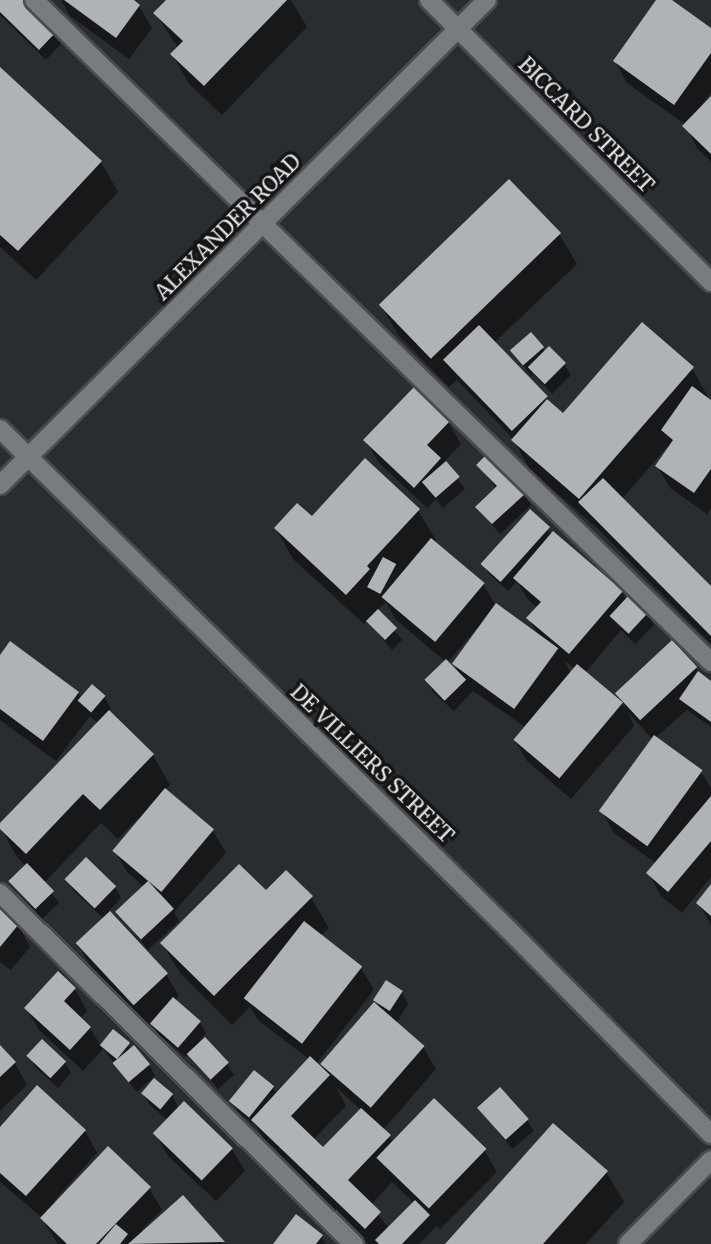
<!DOCTYPE html>
<html>
<head>
<meta charset="utf-8">
<style>
	body { margin:0 }
	#map { position:relative; width:711px; height:1244px; overflow:hidden; background:#2a2d30; font-family:Merriweather,serif }
	div>[style] { position:absolute }
	.shadow>* { inset:0; background:#0007 }
	.building>* { inset:0; background:#afb3b7; transform-origin:0 0 }
	.roads { filter:drop-shadow(2px 0 #494b4e) drop-shadow(-2px 0 #494b4e) drop-shadow(0 2px #494b4e) drop-shadow(0 -2px #494b4e) }
	.minor>* { height:18px; margin:-9px; padding:0 9px; transform-origin:9px; border-radius:9px; background:#787c80 }
	span { translate:-50% -50%; white-space:nowrap; text-align:center; line-height:1.15; -webkit-text-stroke:7px #141516; paint-order:stroke }
	.street-label { font-size:21px; color:#e4e6e8 }
</style>
</head>
<body>
<div id="map">
	<div class="shadow">
		<i style="clip-path:polygon(0 0,25px 0,57px 31px,63px 42px,46px 60px,0 15px)"></i>
		<i style="clip-path:polygon(61px 0,131px 0,139px 6px,152px 28px,129px 59px,70px 16px)"></i>
		<i style="clip-path:polygon(169px 0,291px 0,307px 27px,222px 115px,189px 84px,172px 54px,178px 48px,156px 14px)"></i>
		<i style="clip-path:polygon(658px 0,669px 0,711px 30px,711px 92px,701px 106px,711px 99px,711px 162px,697px 148px,686px 125px,627px 83px,615px 61px)"></i>
		<i style="clip-path:polygon(0 70px,101px 162px,118px 192px,36px 280px,0 247px)"></i>
		<i style="clip-path:polygon(559px 234px,577px 264px,494px 343px,563px 415px,692px 368px,711px 402px,711px 508px,707px 514px,670px 488px,657px 466px,669px 448px,667px 447px,622px 499px,711px 589px,711px 644px,597px 528px,530px 470px,514px 440px,457px 380px,449px 387px,399px 336px,381px 306px)"></i>
		<i style="clip-path:polygon(531px 334px,545px 352px,564px 364px,571px 375px,552px 394px,533px 374px,531px 376px,512px 350px)"></i>
		<i style="clip-path:polygon(448px 422px,461px 444px,444px 462px,465px 489px,443px 508px,436px 499px,427px 508px,378px 462px,366px 440px)"></i>
		<i style="clip-path:polygon(478px 465px,525px 494px,531px 505px,500px 534px,478px 507px,497px 489px)"></i>
		<i style="clip-path:polygon(evenodd,418px 510px,436px 540px,433px 542px,483px 584px,496px 606px,538px 635px,529px 619px,538px 608px,528px 600px,517px 581px,508px 591px,489px 574px,483px 563px,530px 511px,552px 535px,622px 592px,626px 600px,647px 613px,654px 625px,635px 644px,621px 630px,585px 673px,626px 708px,618px 693px,695px 668px,711px 683px,711px 727px,687px 710px,655px 738px,701px 772px,711px 788px,711px 877px,682px 913px,661px 896px,649px 874px,657px 864px,614px 833px,602px 811px,653px 740px,628px 712px,634px 726px,571px 799px,527px 761px,514px 739px,525px 727px,473px 691px,454px 711px,434px 693px,427px 682px,446px 662px,396px 620px,386px 602px,377px 610px,402px 640px,392px 650px,367px 620px,364px 624px,293px 559px,276px 529px,312px 518px,418px 510px,477px 628px,479px 630px,455px 665px,460px 675px,447px 663px,477px 628px,418px 510px,564px 660px,575px 669px,571px 673px,564px 660px)"></i>
		<i style="clip-path:polygon(0 658px,78px 693px,82px 699px,104px 697px,111px 708px,108px 712px,153px 755px,170px 785px,165px 790px,213px 831px,226px 853px,174px 912px,179px 921px,148px 950px,117px 911px,144px 887px,127px 872px,114px 850px,139px 821px,137px 819px,118px 839px,101px 823px,44px 883px,59px 903px,42px 919px,10px 881px,26px 866px,17px 857px,0 826px,98px 724px,90px 716px,56px 761px,0 720px)"></i>
		<i style="clip-path:polygon(67px 880px,115px 887px,121px 898px,108px 912px,166px 974px,179px 996px,174px 1001px,200px 1022px,206px 1033px,197px 1044px,227px 1064px,234px 1075px,218px 1089px,189px 1054px,186px 1057px,159px 1035px,152px 1022px,147px 1026px,90px 965px,77px 943px,104px 919px,74px 891px)"></i>
		<i style="clip-path:polygon(711px 887px,711px 925px,698px 903px)"></i>
		<i style="clip-path:polygon(evenodd,266px 893px,311px 898px,329px 928px,320px 936px,361px 968px,374px 990px,316px 1064px,327px 1073px,322px 1064px,381px 1010px,375px 1000px,402px 993px,408px 1004px,396px 1024px,423px 1047px,436px 1069px,383px 1130px,393px 1142px,434px 1100px,485px 1151px,497px 1172px,440px 1229px,437px 1226px,419px 1244px,368px 1244px,270px 1150px,256px 1126px,238px 1112px,231px 1101px,273px 1087px,277px 1094px,310px 1060px,258px 1020px,250px 1007px,232px 1025px,180px 973px,162px 943px,266px 893px,336px 1087px,361px 1110px,323px 1150px,313px 1140px,346px 1106px,336px 1087px,266px 893px,392px 1182px,414px 1203px,389px 1229px,371px 1205px,392px 1182px)"></i>
		<i style="clip-path:polygon(0 911px,18px 925px,30px 947px,11px 970px,0 962px)"></i>
		<i style="clip-path:polygon(75px 989px,87px 1011px,80px 1019px,90px 1028px,101px 1046px,113px 1032px,149px 1065px,155px 1076px,137px 1092px,103px 1049px,83px 1071px,39px 1030px,26px 1008px)"></i>
		<i style="clip-path:polygon(0 1048px,15px 1063px,27px 1085px,0 1111px)"></i>
		<i style="clip-path:polygon(29px 1056px,65px 1062px,71px 1073px,58px 1088px,35px 1067px)"></i>
		<i style="clip-path:polygon(143px 1094px,172px 1095px,179px 1109px,232px 1149px,245px 1171px,216px 1201px,168px 1156px,156px 1135px,168px 1121px,150px 1105px)"></i>
		<i style="clip-path:polygon(479px 1108px,527px 1120px,534px 1131px,512px 1149px)"></i>
		<i style="clip-path:polygon(0 1129px,85px 1131px,97px 1153px,54px 1201px,56px 1203px,149px 1188px,162px 1210px,142px 1230px,144px 1232px,183px 1198px,224px 1244px,58px 1244px,40px 1216px,0 1182px)"></i>
		<i style="clip-path:polygon(606px 1172px,624px 1202px,586px 1244px,447px 1244px)"></i>
		<i style="clip-path:polygon(321px 1236px,326px 1244px,275px 1244px)"></i>
	</div>
	<div class="building">
		<i style="clip-path:polygon(0 0,28px 0,58px 30px,39px 50px,0 12px)"></i>
		<i style="clip-path:polygon(64px 0,134px 0,140px 5px,116px 38px)"></i>
		<i style="clip-path:polygon(166px 0,287px 0,204px 86px,170px 54px,183px 41px,153px 13px)"></i>
		<i style="clip-path:polygon(656px 0,672px 0,711px 28px,711px 53px,674px 105px,613px 61px)"></i>
		<i style="clip-path:polygon(0 67px,102px 161px,18px 251px,0 235px)"></i>
		<i style="clip-path:polygon(711px 96px,711px 154px,682px 126px)"></i>
		<i style="left:509px;top:179px;width:75px;height:181px;rotate:46deg"></i>
		<i style="clip-path:polygon(642px 322px,694px 367px,579px 499px,511px 440px,547px 399px,563px 413px)"></i>
		<i style="left:479px;top:325px;width:99px;height:50px;rotate:46deg"></i>
		<i style="left:531px;top:332px;width:20px;height:28px;rotate:49deg"></i>
		<i style="left:549px;top:346px;width:24px;height:30px;rotate:45deg"></i>
		<i style="clip-path:polygon(692px 386px,711px 400px,711px 469px,694px 493px,655px 466px,673px 440px,661px 430px)"></i>
		<i style="clip-path:polygon(414px 387px,450px 421px,427px 445px,441px 458px,414px 488px,363px 440px)"></i>
		<i style="clip-path:polygon(488px 453px,526px 493px,492px 524px,475px 507px,497px 486px,476px 465px)"></i>
		<i style="clip-path:polygon(365px 458px,420px 509px,367px 566px,370px 569px,346px 595px,274px 528px,297px 503px,312px 516px)"></i>
		<i style="left:446px;top:461px;width:21px;height:32px;rotate:49deg"></i>
		<i style="clip-path:polygon(603px 478px,711px 586px,711px 636px,578px 502px)"></i>
		<i style="left:530px;top:509px;width:27px;height:74px;rotate:42deg"></i>
		<i style="clip-path:polygon(553px 531px,623px 591px,569px 654px,526px 618px,541px 602px,513px 578px)"></i>
		<i style="left:431px;top:538px;width:70px;height:77px;rotate:40deg"></i>
		<i style="left:383px;top:557px;width:15px;height:34px;rotate:28deg"></i>
		<i style="left:630px;top:594px;width:26px;height:30px;rotate:43deg"></i>
		<i style="left:496px;top:603px;width:77px;height:75px;rotate:36deg"></i>
		<i style="left:378px;top:609px;width:27px;height:17px;rotate:45deg"></i>
		<i style="left:672px;top:640px;width:37px;height:78px;rotate:47deg"></i>
		<i style="clip-path:polygon(10px 641px,79px 692px,43px 741px,0 709px,0 655px)"></i>
		<i style="left:446px;top:659px;width:29px;height:30px;rotate:46deg"></i>
		<i style="left:577px;top:664px;width:60px;height:99px;rotate:40deg"></i>
		<i style="clip-path:polygon(698px 671px,711px 681px,711px 722px,679px 699px)"></i>
		<i style="left:92px;top:684px;width:18px;height:22px;rotate:41deg"></i>
		<i style="clip-path:polygon(109px 710px,154px 754px,100px 810px,83px 794px,26px 854px,0 829px,0 823px)"></i>
		<i style="left:654px;top:735px;width:60px;height:94px;rotate:36deg"></i>
		<i style="left:165px;top:788px;width:64px;height:82px;rotate:40deg"></i>
		<i style="clip-path:polygon(711px 796px,711px 841px,668px 892px,646px 873px)"></i>
		<i style="left:86px;top:857px;width:42px;height:31px;rotate:44deg"></i>
		<i style="left:27px;top:863px;width:39px;height:26px;rotate:46deg"></i>
		<i style="clip-path:polygon(239px 864px,266px 890px,286px 870px,313px 896px,214px 996px,160px 943px)"></i>
		<i style="left:148px;top:881px;width:38px;height:45px;rotate:47deg"></i>
		<i style="clip-path:polygon(711px 884px,711px 916px,696px 903px)"></i>
		<i style="clip-path:polygon(0 909px,19px 924px,0 947px)"></i>
		<i style="left:110px;top:911px;width:85px;height:47px;rotate:47deg"></i>
		<i style="left:304px;top:921px;width:74px;height:98px;rotate:38deg"></i>
		<i style="clip-path:polygon(58px 971px,76px 988px,64px 1001px,91px 1027px,70px 1050px,24px 1008px)"></i>
		<i style="left:386px;top:980px;width:20px;height:24px;rotate:33deg"></i>
		<i style="left:173px;top:997px;width:37px;height:35px;rotate:41deg"></i>
		<i style="left:374px;top:1002px;width:67px;height:82px;rotate:41deg"></i>
		<i style="left:113px;top:1029px;width:22px;height:21px;rotate:39deg"></i>
		<i style="left:205px;top:1037px;width:35px;height:25px;rotate:47deg"></i>
		<i style="left:42px;top:1039px;width:33px;height:23px;rotate:43deg"></i>
		<i style="clip-path:polygon(0 1045px,16px 1062px,0 1077px)"></i>
		<i style="left:134px;top:1045px;width:25px;height:28px;rotate:50deg"></i>
		<i style="clip-path:polygon(310px 1056px,330px 1075px,291px 1116px,323px 1147px,361px 1108px,391px 1135px,348px 1180px,381px 1212px,365px 1229px,251px 1120px)"></i>
		<i style="left:254px;top:1070px;width:26px;height:40px;rotate:39deg"></i>
		<i style="left:154px;top:1078px;width:25px;height:20px;rotate:40deg"></i>
		<i style="clip-path:polygon(37px 1085px,86px 1130px,26px 1196px,0 1173px,0 1127px)"></i>
		<i style="left:500px;top:1087px;width:43px;height:31px;rotate:48deg"></i>
		<i style="left:434px;top:1098px;width:73px;height:83px;rotate:44deg"></i>
		<i style="left:184px;top:1101px;width:68px;height:45px;rotate:44deg"></i>
		<i style="clip-path:polygon(553px 1123px,608px 1171px,543px 1244px,445px 1244px)"></i>
		<i style="clip-path:polygon(108px 1146px,151px 1187px,96px 1244px,67px 1244px,40px 1218px)"></i>
		<i style="clip-path:polygon(183px 1195px,225px 1242px,128px 1244px)"></i>
		<i style="clip-path:polygon(415px 1200px,430px 1215px,402px 1244px,379px 1244px,375px 1240px)"></i>
		<i style="clip-path:polygon(296px 1214px,323px 1235px,316px 1244px,273px 1244px)"></i>
		<i style="clip-path:polygon(116px 1224px,128px 1234px,120px 1244px,99px 1244px)"></i>
	</div>
	<div class="roads">
		<div class="minor">
			<i style="left:34px;top:0;width:947px;rotate:44.36deg"></i>
			<i style="left:429px;top:0;width:399px;rotate:45deg"></i>
			<i style="left:0;top:429px;width:713px;rotate:44.55deg"></i>
			<i style="left:508px;top:929px;width:289px;rotate:45.3deg"></i>
			<i style="left:0;top:485px;width:687px;rotate:-44.88deg"></i>
			<i style="left:0;top:893px;width:499px;rotate:44.8deg"></i>
			<i style="left:628px;top:1244px;width:118px;rotate:-45.3deg"></i>
		</div>
	</div>
	<div class="street-label">
		<span style="left:586px;top:125px;rotate:45deg">BICCARD STREET</span>
		<span style="left:228px;top:227px;rotate:-45deg">ALEXANDER ROAD</span>
		<span style="left:372px;top:764px;rotate:44deg">DE VILLIERS STREET</span>
	</div>
</div>
</body>
</html>
